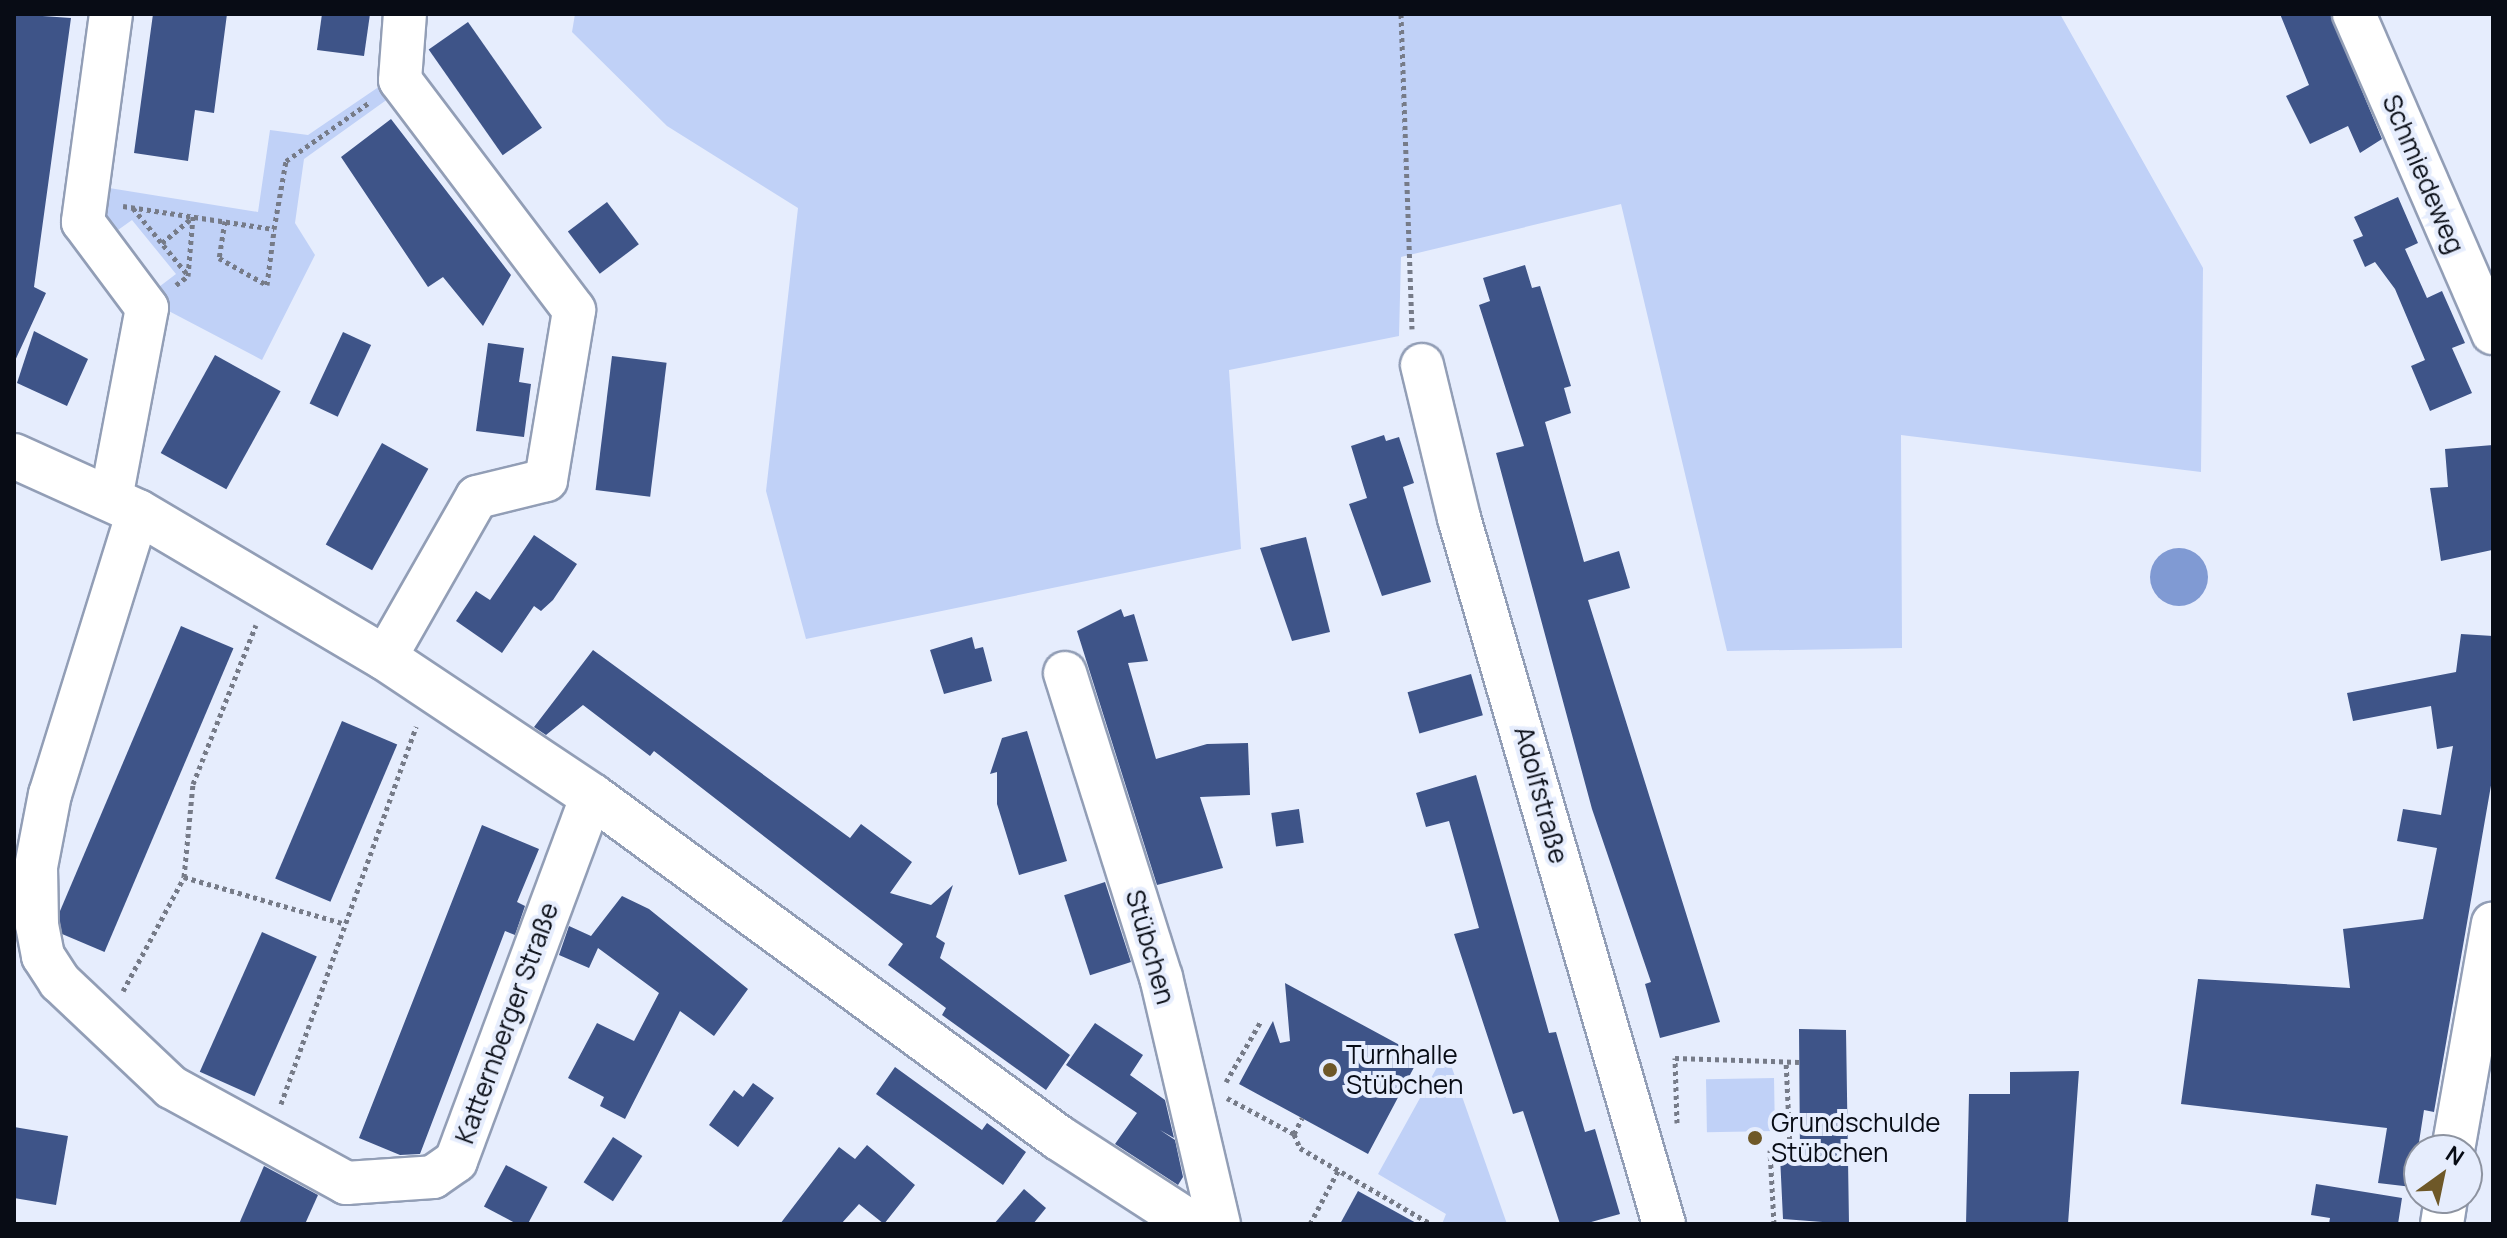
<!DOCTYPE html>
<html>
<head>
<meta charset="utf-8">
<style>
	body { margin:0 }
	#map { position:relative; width:2507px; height:1238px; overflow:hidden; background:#e6edfd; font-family:Manrope,sans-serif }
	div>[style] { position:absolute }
	.green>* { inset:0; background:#c0d1f7; transform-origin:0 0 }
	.water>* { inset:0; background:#809ad3 }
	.round { border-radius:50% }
	.building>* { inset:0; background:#3e5488; transform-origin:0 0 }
	.path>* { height:5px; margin-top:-2.5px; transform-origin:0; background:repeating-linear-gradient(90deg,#767b88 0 4px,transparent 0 8px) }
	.roads { filter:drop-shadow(2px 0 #929eb6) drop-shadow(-2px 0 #929eb6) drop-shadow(0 2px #929eb6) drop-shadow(0 -2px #929eb6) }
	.minor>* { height:42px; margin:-21px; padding:0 21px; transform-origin:21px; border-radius:21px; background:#fff }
	.tertiary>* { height:44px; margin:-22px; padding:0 22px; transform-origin:22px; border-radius:22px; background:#fff }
	.dots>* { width:22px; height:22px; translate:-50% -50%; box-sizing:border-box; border:4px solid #e6edfd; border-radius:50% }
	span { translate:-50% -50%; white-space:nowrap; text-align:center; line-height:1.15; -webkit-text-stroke:8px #e6edfd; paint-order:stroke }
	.street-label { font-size:26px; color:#080c15 }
	.poi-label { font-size:26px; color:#080c15 }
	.left { translate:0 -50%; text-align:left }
	.frame { position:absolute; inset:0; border:16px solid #080c15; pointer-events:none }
	.north { position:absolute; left:2403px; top:1134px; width:80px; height:80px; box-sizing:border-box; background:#e6edfd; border:2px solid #8d93a0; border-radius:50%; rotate:33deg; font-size:22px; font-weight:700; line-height:32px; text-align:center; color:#080c15 }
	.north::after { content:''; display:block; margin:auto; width:28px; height:36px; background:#6e5828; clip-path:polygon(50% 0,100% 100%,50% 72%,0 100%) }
</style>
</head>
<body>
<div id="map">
	<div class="green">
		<i style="clip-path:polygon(575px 14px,2060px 14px,2203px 268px,2201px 472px,1901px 435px,1902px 648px,1727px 651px,1621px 204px,1401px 257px,1399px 336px,1229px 370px,1241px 549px,806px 639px,766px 491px,798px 208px,667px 126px,572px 32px)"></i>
		<i style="clip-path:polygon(383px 84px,392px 96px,304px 159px,295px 223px,315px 255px,262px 360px,163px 308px,151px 293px,176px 274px,132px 220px,111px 235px,100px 214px,103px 187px,258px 212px,270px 130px,308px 135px)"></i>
		<i style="clip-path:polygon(1446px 1051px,1507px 1224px,1442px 1224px,1446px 1214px,1378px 1174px)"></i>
		<i style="left:1774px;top:1078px;width:53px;height:68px;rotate:89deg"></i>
	</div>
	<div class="water">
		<i class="round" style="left:2150px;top:548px;width:58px;height:58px"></i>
	</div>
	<div class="building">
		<i style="clip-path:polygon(14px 14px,71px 18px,34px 287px,46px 293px,14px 363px)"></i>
		<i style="clip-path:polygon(153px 14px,227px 14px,214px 113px,195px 110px,188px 161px,134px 153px)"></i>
		<i style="clip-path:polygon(322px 14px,370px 14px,364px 56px,317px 50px)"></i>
		<i style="clip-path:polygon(2280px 14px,2330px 14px,2382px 139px,2360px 153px,2348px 126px,2310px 144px,2286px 96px,2309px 85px)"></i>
		<i style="left:468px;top:22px;width:129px;height:48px;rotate:55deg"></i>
		<i style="clip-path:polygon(391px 119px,511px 275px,483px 326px,443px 277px,428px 287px,341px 157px)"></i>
		<i style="clip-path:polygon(2398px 197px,2418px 243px,2405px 249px,2427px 298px,2442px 291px,2465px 343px,2452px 348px,2472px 393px,2430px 411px,2411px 366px,2425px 360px,2395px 289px,2375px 262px,2365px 267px,2353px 240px,2363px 236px,2354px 217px)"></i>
		<i style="left:607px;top:202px;width:53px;height:49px;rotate:53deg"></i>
		<i style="clip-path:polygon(1525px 265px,1532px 288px,1540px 286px,1571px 386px,1564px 388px,1571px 413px,1545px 422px,1584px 562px,1619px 551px,1630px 588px,1588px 600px,1720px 1022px,1660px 1038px,1645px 984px,1651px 982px,1592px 809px,1496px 453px,1524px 446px,1479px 305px,1490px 301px,1483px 278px)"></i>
		<i style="clip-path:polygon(34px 331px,88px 359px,67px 406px,17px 383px)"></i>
		<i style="left:343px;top:332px;width:31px;height:79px;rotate:25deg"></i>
		<i style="clip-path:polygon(488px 343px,524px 348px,519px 382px,531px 384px,524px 437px,476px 431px)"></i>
		<i style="left:215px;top:355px;width:75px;height:112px;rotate:29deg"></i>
		<i style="left:612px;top:356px;width:55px;height:135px;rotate:7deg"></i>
		<i style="clip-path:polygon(1384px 435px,1386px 441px,1399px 437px,1414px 483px,1403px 487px,1431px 582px,1382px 596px,1349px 504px,1367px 498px,1351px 446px)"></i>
		<i style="left:382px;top:443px;width:53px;height:116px;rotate:29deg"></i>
		<i style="clip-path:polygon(2493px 445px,2492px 550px,2441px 561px,2430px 488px,2448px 487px,2445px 449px)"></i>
		<i style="clip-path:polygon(534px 535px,577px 564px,553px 600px,541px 611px,534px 606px,502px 653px,456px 621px,476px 591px,490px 600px)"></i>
		<i style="clip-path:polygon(1306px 537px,1330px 632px,1292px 641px,1260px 548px)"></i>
		<i style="clip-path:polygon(1121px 609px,1124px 617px,1134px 614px,1148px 661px,1128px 663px,1156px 759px,1207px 744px,1248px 743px,1250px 795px,1200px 797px,1223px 868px,1157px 885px,1077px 631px)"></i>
		<i style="left:181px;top:626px;width:57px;height:330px;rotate:23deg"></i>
		<i style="clip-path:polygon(2461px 634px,2493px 636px,2493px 774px,2434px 1112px,2424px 1110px,2412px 1187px,2378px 1183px,2387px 1128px,2181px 1104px,2198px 979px,2350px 988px,2343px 929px,2423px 919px,2437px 848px,2397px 841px,2403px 809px,2441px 815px,2453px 746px,2437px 749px,2431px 706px,2353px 721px,2347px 693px,2456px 672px)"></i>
		<i style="clip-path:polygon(972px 637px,975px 649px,983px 647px,992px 681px,944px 694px,930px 650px)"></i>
		<i style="clip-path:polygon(593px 650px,850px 838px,861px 824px,912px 862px,890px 893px,931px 905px,953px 885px,936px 937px,945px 943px,940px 958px,1070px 1055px,1046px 1090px,942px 1015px,946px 1008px,888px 965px,903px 944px,654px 751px,650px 756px,583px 705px,546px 735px,534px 727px)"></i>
		<i style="left:1471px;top:674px;width:43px;height:66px;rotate:74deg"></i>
		<i style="left:342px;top:721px;width:60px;height:171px;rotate:23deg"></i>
		<i style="clip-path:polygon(1027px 731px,1067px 861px,1019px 875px,997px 804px,997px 772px,990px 774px,1002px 738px)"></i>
		<i style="clip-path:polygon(1476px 775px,1549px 1033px,1556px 1032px,1585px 1132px,1595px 1129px,1620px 1214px,1584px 1224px,1560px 1224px,1523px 1111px,1513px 1114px,1454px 934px,1479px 928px,1449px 821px,1426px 827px,1416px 793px)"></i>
		<i style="left:1299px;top:809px;width:34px;height:28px;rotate:82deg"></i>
		<i style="clip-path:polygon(482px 825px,539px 849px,517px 902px,525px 906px,515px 935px,505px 931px,420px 1154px,400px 1155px,359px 1138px)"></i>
		<i style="left:1105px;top:882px;width:84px;height:43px;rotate:72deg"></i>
		<i style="clip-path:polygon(622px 896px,649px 909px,748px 989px,714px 1036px,680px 1011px,625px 1119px,600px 1106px,604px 1097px,568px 1078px,597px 1023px,634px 1041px,659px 993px,598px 948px,589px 968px,559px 955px,569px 926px,591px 936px)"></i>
		<i style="left:262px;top:932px;width:60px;height:153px;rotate:24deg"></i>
		<i style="clip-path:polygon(1285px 983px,1420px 1056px,1368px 1154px,1239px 1084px,1273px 1021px,1280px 1043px,1290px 1041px)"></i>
		<i style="clip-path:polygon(1095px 1023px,1143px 1055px,1130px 1075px,1165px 1100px,1174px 1138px,1160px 1130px,1175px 1140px,1183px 1177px,1178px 1185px,1115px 1144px,1137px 1113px,1066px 1065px)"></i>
		<i style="clip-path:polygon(1799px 1029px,1846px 1030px,1849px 1224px,1783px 1219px,1780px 1156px,1800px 1156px)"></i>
		<i style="clip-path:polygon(895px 1067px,982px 1130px,987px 1123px,1026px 1152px,1003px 1185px,876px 1094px)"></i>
		<i style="clip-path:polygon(2079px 1071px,2068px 1224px,1966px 1224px,1969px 1094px,2010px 1094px,2010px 1072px)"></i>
		<i style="clip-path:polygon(753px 1083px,774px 1098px,738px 1147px,709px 1125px,734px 1090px,743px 1097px)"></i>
		<i style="clip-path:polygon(14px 1127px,68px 1136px,56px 1205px,14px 1198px)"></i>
		<i style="left:613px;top:1137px;width:35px;height:54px;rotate:33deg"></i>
		<i style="clip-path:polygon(867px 1145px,915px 1185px,884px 1224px,859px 1204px,841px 1224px,780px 1224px,839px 1147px,855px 1159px)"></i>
		<i style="left:506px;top:1165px;width:47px;height:47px;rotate:28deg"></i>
		<i style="clip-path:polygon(264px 1166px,318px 1195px,305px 1224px,239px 1224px)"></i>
		<i style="clip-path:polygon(2316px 1184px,2402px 1198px,2398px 1224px,2329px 1224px,2330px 1218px,2311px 1215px)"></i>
		<i style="clip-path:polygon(1024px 1189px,1046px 1208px,1033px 1224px,994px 1224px)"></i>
		<i style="clip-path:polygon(1358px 1191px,1418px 1224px,1340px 1224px)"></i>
	</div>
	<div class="path">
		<i style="left:1401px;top:14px;width:315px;rotate:88deg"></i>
		<i style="left:123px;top:206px;width:153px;rotate:8.7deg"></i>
		<i style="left:274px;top:229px;width:69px;rotate:-80deg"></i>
		<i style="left:286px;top:161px;width:103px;rotate:-35.1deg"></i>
		<i style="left:133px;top:208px;width:85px;rotate:50.7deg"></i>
		<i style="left:225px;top:221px;width:37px;rotate:99deg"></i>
		<i style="left:219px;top:258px;width:55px;rotate:29.4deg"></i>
		<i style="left:267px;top:285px;width:55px;rotate:-82.7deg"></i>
		<i style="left:162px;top:243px;width:40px;rotate:-40deg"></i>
		<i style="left:176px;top:285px;width:15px;rotate:-37deg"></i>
		<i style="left:188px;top:276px;width:60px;rotate:-85.2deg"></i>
		<i style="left:184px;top:877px;width:165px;rotate:16.2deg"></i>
		<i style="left:123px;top:991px;width:129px;rotate:-61.8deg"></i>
		<i style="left:184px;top:877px;width:93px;rotate:-84.5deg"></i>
		<i style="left:193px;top:784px;width:171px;rotate:-68.4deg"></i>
		<i style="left:1226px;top:1082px;width:70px;rotate:-60.2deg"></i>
		<i style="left:1227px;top:1098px;width:76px;rotate:28.2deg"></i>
		<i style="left:1294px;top:1134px;width:18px;rotate:-63deg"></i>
		<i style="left:281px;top:1104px;width:401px;rotate:-70.3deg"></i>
		<i style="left:1677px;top:1123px;width:65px;rotate:-91.8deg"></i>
		<i style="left:1675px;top:1058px;width:124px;rotate:1.8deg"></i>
		<i style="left:1294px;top:1134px;width:15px;rotate:67deg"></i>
		<i style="left:1300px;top:1148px;width:151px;rotate:30.1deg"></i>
		<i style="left:1310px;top:1224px;width:62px;rotate:-62.2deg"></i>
		<i style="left:1774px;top:1224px;width:74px;rotate:-93.1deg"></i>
		<i style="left:1770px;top:1150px;width:20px;rotate:-6deg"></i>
		<i style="left:1790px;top:1148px;width:87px;rotate:-92.6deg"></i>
	</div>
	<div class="roads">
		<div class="minor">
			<i style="left:111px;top:14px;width:210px;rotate:97.7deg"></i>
			<i style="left:83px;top:222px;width:107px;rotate:53.3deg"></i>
			<i style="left:147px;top:308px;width:193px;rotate:100.7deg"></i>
			<i style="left:2354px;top:14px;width:348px;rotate:66.5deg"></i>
			<i style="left:1422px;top:365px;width:157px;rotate:76.4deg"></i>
			<i style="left:1459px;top:518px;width:735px;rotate:73.81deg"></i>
			<i style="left:138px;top:512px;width:295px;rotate:107.3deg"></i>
			<i style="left:50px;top:794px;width:74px;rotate:100.9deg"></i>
			<i style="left:36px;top:867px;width:58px;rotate:89deg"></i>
			<i style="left:37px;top:925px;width:32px;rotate:79deg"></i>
			<i style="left:43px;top:956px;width:31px;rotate:57deg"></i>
			<i style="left:60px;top:982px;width:153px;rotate:43.4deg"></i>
			<i style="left:171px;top:1087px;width:200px;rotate:28.7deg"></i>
			<i style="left:346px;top:1183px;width:87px;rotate:-3.9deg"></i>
			<i style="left:433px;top:1177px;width:28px;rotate:-35deg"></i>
			<i style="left:456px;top:1161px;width:390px;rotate:-69.6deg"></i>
			<i style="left:385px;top:658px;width:185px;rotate:-60.3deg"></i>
			<i style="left:477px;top:497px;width:71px;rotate:-13.8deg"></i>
			<i style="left:546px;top:480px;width:172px;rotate:-80.6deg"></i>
			<i style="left:574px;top:310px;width:288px;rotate:-127.1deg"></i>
			<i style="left:400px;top:80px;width:66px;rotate:-85.7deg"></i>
			<i style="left:1065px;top:673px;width:319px;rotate:72.5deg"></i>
			<i style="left:1161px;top:977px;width:254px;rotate:76.8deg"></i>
			<i style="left:2453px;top:1150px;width:230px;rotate:-80deg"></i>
			<i style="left:2442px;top:1224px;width:26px;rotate:-81deg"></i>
		</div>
		<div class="tertiary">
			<i style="left:14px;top:456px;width:136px;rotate:24.3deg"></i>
			<i style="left:138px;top:512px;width:287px;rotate:30.6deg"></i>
			<i style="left:385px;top:658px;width:249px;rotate:33.7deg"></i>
			<i style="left:592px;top:796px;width:579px;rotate:36.22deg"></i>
			<i style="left:1059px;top:1138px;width:158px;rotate:32.9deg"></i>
		</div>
	</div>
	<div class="dots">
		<i style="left:1330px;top:1070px;background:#6e5828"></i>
		<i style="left:1755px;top:1138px;background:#6e5828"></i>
	</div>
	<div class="street-label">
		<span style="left:2423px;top:174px;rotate:67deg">Schmiedeweg</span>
		<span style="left:1541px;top:795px;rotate:75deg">Adolfstraße</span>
		<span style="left:1150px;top:947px;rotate:74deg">Stübchen</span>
		<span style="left:507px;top:1023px;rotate:-70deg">Katternberger Straße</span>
	</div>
	<div class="poi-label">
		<span class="left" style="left:1346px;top:1070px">Turnhalle<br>Stübchen</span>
		<span class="left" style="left:1771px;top:1138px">Grundschulde<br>Stübchen</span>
	</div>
	<div class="frame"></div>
	<div class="north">N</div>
</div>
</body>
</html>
